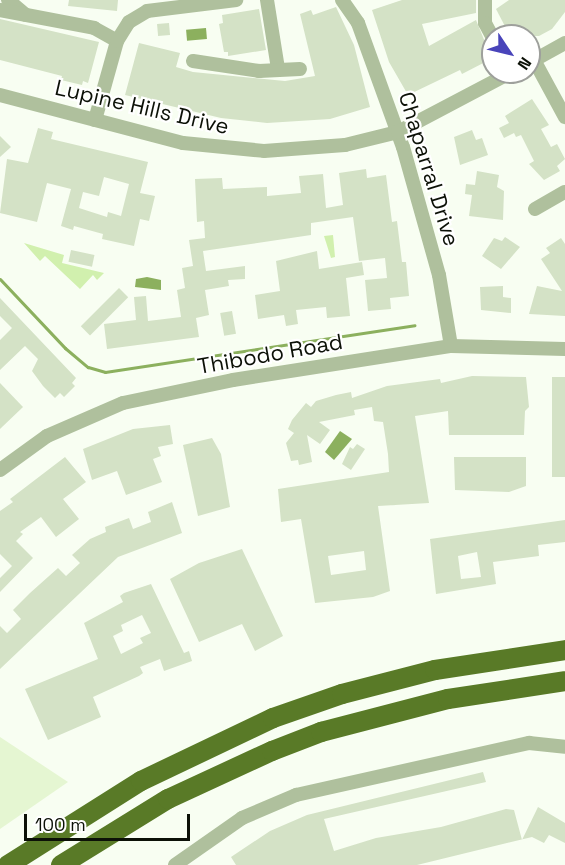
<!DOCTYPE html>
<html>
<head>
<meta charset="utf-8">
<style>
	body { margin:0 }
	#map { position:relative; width:565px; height:865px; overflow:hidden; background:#f8fef2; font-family:"Space Grotesk",sans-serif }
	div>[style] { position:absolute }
	.built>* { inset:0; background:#e5f6d2 }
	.green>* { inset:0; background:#d1f0ae }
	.water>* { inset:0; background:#8cb05e; transform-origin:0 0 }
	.stream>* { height:3px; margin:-1.5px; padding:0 1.5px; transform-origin:1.5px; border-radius:1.5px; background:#8cb05e }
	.building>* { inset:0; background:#d4e2c6; transform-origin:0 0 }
	.minor>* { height:14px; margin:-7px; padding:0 7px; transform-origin:7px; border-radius:7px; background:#afc09d }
	.highway>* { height:20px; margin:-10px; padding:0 10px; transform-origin:10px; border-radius:10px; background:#597a27 }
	span { translate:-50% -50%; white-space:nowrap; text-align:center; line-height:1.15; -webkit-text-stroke:4.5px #fff; paint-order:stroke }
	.street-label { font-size:22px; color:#0c1107 }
	.north { position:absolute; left:481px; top:24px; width:60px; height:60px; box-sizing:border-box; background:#fff; border:2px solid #9ea09c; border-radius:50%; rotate:125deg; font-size:16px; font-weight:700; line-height:24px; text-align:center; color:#0c1107 }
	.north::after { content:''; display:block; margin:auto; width:21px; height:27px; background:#4944ba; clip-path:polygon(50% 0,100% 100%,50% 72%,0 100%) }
	.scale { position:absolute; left:24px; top:814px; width:166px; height:27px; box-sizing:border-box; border:3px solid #0c1107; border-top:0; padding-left:8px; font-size:18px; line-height:21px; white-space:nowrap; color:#0c1107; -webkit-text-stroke:4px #fff; paint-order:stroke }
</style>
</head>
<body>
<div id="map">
	<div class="built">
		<i style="clip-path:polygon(0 737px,68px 782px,0 829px)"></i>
	</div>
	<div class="green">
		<i style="clip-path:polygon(333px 235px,335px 257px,331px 258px,324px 236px)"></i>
		<i style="clip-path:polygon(24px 243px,64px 255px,62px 263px,104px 273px,97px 280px,93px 275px,80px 289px,45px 256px,40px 261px)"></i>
	</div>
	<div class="water">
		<i style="left:206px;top:28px;width:11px;height:20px;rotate:85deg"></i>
		<i style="clip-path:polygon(147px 277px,161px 280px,161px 290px,135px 287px,136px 279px)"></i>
		<i style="clip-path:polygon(340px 431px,352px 439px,334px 460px,325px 452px)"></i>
	</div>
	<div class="stream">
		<i style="left:0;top:279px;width:95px;rotate:46.7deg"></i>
		<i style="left:65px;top:348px;width:30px;rotate:40deg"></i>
		<i style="left:88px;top:367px;width:18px;rotate:16deg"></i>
		<i style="left:105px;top:372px;width:313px;rotate:-8.6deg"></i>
	</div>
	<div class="building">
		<i style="clip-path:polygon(69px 0,118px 0,117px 11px,68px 6px)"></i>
		<i style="clip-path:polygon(402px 0,476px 0,476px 13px,422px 24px,429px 46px,476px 20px,485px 42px,493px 47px,493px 58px,462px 74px,460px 70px,408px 95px,389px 62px,372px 10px)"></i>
		<i style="clip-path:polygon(509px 0,565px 0,565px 12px,552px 29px,539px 36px,510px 36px,496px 9px)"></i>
		<i style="clip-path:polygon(336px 7px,354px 45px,370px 107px,330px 119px,267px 123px,221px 118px,125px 95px,139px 43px,180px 53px,176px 67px,193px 72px,285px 81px,315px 76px,300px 14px,311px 10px,313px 15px)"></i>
		<i style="clip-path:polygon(259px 9px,266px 50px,228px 56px,228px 52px,224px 52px,219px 24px,223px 23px,222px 15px)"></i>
		<i style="clip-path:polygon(0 19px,99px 42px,88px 83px,83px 81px,82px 85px,61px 80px,62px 76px,0 60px)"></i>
		<i style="left:169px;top:23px;width:12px;height:12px;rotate:85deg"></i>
		<i style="clip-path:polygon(532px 99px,549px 125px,541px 129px,551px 147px,557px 144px,565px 159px,557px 166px,560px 171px,544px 180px,529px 164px,534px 161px,521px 135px,516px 137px,514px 133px,504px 138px,499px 128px,509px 123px,505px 116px)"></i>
		<i style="clip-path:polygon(evenodd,38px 128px,53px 132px,51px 139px,148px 162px,140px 193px,155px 196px,149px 221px,140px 219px,134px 246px,102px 239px,103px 234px,74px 226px,73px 230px,61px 226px,71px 189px,47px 183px,37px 222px,0 213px,7px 159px,28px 163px,38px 128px,104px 177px,129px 184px,121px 216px,108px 212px,107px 217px,79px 208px,83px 192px,99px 196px,104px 177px)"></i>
		<i style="clip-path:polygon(472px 130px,476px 140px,482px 138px,488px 155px,460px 165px,454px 137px)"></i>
		<i style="clip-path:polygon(0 136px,11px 147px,0 157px)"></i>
		<i style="clip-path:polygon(366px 169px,367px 178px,386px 175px,392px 222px,397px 221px,402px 262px,406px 262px,409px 296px,390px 298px,391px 309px,368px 311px,365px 280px,387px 278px,385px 258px,359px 261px,353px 217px,311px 223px,311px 235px,203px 251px,206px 271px,245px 266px,245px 279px,228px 280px,229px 286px,205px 290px,209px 315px,196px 318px,199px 337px,107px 349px,104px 324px,136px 320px,134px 297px,146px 296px,148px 321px,181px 317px,177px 290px,185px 288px,182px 268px,193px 266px,189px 240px,205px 238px,204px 221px,197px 222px,195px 179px,222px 178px,223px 189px,267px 187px,267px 196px,301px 193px,299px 176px,323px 174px,326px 208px,343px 205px,339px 173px)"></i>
		<i style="clip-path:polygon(477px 171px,499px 175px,497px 187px,504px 191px,503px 220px,469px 216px,472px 195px,465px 194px,466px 184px,475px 185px)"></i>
		<i style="clip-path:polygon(505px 237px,520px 247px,501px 269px,482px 256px,494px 238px,502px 241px)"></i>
		<i style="clip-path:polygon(561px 238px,565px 244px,565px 316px,529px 314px,537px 286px,562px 291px,541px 259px,550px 253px,546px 248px)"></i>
		<i style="left:71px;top:250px;width:24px;height:12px;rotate:12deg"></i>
		<i style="clip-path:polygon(317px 251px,319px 269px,362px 262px,364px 275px,346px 278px,350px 316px,327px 318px,326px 307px,296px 310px,298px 324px,286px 326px,284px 315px,258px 319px,255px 295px,280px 291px,276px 261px)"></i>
		<i style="clip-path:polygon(503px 286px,503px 297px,511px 298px,511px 313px,481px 310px,480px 287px)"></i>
		<i style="left:119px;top:288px;width:13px;height:54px;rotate:45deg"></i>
		<i style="clip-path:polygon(0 298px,76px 378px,72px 383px,75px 386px,64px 397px,60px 393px,55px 398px,43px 386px,32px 371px,38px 359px,25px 346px,0 370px,0 340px,12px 328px,0 316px)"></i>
		<i style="left:232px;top:311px;width:23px;height:12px;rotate:80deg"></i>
		<i style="clip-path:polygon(evenodd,472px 376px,526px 377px,529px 407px,525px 411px,524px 435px,449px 435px,448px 411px,415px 416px,429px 503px,378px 506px,390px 591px,373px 597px,315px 603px,301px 519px,281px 522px,278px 489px,389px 472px,388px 454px,383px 422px,374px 421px,372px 407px,354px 410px,355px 415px,319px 422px,330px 430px,320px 444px,307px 435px,312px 462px,299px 465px,298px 460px,291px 461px,286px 443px,294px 433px,288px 429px,292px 420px,306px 403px,311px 407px,316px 401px,336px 395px,351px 392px,352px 398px,387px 386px,440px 379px,441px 383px,472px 376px,364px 551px,366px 570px,331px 575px,328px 556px,364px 551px)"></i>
		<i style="left:552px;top:377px;width:13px;height:100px"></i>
		<i style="clip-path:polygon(0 383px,23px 407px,0 429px)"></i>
		<i style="clip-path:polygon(170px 425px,173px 444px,158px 447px,161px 456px,153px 459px,162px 482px,126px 495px,117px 471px,92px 480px,83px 449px,133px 429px)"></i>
		<i style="clip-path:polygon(212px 438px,221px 454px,230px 507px,198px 516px,183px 445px)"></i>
		<i style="clip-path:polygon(357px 444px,365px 449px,351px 470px,342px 464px,350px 447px,353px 449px)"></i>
		<i style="clip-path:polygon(65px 457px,86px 482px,63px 499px,79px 519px,56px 537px,41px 517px,20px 532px,23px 534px,16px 541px,33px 558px,0 592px,0 578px,12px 566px,0 554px,0 511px,13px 502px,10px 499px)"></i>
		<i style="clip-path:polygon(454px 457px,526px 457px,526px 486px,509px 492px,455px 490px)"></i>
		<i style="clip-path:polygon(172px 502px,182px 533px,118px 557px,0 669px,0 626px,7px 633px,21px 619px,13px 610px,30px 593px,58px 568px,66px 576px,80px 563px,72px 555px,90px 539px,106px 532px,105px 527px,129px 518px,133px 529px,151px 522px,148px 512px)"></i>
		<i style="clip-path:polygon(evenodd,565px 520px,565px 542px,538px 545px,539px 556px,493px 562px,496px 584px,436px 594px,430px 539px,565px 520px,477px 552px,481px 577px,461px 579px,458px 556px,477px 552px)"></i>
		<i style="clip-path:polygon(242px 549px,283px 636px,255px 651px,242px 624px,199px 642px,170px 579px,199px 563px)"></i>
		<i style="clip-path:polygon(evenodd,151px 584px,184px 653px,189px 651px,192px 661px,164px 671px,160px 659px,140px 667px,143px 673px,139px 676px,93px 697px,101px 717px,48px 740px,25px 689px,98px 659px,84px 623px,123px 602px,120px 596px,124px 593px,151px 584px,142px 615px,151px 633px,140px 638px,143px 643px,121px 654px,113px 636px,123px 631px,121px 625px,142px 615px)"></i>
		<i style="clip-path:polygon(483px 772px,486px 782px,324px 819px,334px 851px,376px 838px,441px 827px,506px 809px,514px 810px,522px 840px,538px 807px,565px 823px,565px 843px,549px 835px,544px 843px,532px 837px,417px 865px,236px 865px,231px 857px,270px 831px,307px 815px)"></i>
	</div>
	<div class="minor">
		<i style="left:8px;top:0;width:23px;rotate:40deg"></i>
		<i style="left:267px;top:0;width:70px;rotate:80.9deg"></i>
		<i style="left:342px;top:0;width:28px;rotate:55deg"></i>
		<i style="left:358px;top:23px;width:132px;rotate:70.1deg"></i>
		<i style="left:403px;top:147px;width:133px;rotate:74.3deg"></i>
		<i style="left:439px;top:275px;width:72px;rotate:80.4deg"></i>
		<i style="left:485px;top:0;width:23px;rotate:90deg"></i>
		<i style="left:485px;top:23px;width:17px;rotate:62deg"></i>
		<i style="left:0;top:10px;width:96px;rotate:10.8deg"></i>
		<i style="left:94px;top:28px;width:26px;rotate:29deg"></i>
		<i style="left:534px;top:60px;width:65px;rotate:61.5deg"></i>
		<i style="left:193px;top:61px;width:67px;rotate:8.6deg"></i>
		<i style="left:259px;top:71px;width:41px;rotate:-2.8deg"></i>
		<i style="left:529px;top:63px;width:41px;rotate:-29.1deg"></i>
		<i style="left:0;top:95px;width:189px;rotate:14.7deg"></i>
		<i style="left:183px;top:143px;width:81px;rotate:5.6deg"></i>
		<i style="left:264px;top:151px;width:81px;rotate:-4.2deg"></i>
		<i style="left:345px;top:145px;width:55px;rotate:-13.8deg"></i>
		<i style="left:398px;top:132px;width:129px;rotate:-27.8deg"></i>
		<i style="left:95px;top:120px;width:82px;rotate:-74.4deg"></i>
		<i style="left:117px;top:41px;width:22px;rotate:-58deg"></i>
		<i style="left:129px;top:22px;width:21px;rotate:-31deg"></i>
		<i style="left:147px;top:11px;width:90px;rotate:-7deg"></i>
		<i style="left:535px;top:209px;width:34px;rotate:-30deg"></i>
		<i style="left:0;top:470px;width:58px;rotate:-35.9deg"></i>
		<i style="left:47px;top:436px;width:83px;rotate:-23.5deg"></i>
		<i style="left:123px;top:403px;width:112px;rotate:-11.8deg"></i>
		<i style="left:233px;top:380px;width:221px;rotate:-8.9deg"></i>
		<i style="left:451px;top:346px;width:114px;rotate:1.5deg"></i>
		<i style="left:175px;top:865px;width:82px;rotate:-35deg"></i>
		<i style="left:242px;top:818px;width:59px;rotate:-23.1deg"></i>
		<i style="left:296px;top:795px;width:239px;rotate:-12.6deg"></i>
		<i style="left:529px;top:743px;width:36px;rotate:6deg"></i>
	</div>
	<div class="highway">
		<i style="left:8px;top:865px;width:157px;rotate:-32.3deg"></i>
		<i style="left:141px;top:781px;width:146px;rotate:-25.5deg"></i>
		<i style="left:273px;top:718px;width:73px;rotate:-19.2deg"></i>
		<i style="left:342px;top:694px;width:96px;rotate:-14.5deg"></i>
		<i style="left:435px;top:670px;width:132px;rotate:-8.7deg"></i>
		<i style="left:61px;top:865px;width:126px;rotate:-31.7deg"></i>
		<i style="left:168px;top:799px;width:115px;rotate:-24.8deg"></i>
		<i style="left:272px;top:751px;width:53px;rotate:-21.2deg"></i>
		<i style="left:321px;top:732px;width:131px;rotate:-14.6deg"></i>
		<i style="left:448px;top:699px;width:118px;rotate:-8.7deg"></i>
	</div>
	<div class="street-label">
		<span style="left:142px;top:107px;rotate:13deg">Lupine Hills Drive</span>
		<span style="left:429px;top:169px;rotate:73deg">Chaparral Drive</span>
		<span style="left:270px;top:354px;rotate:-10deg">Thibodo Road</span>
	</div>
	<div class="north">N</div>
	<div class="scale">100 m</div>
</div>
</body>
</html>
